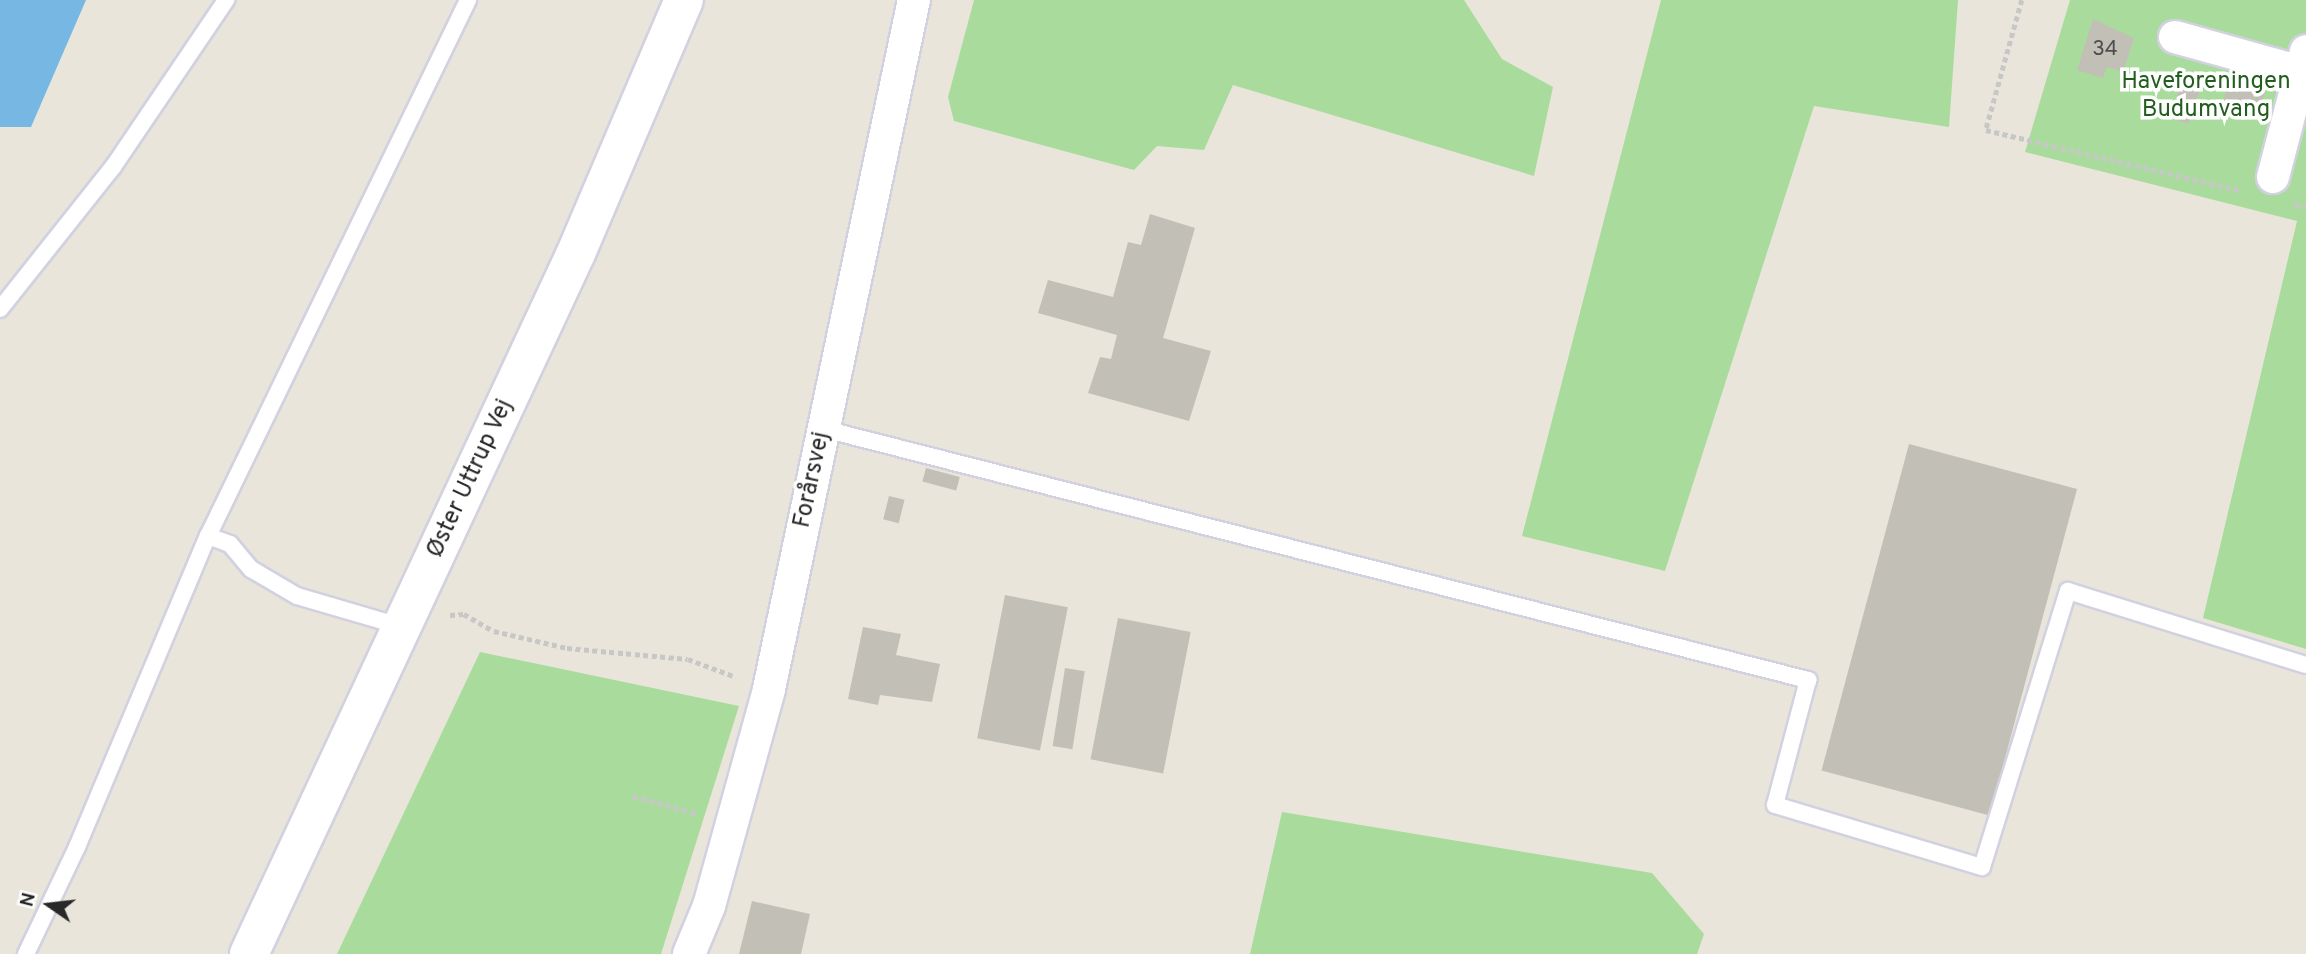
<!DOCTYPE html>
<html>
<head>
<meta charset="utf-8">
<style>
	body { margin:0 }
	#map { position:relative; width:2306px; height:954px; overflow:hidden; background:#e9e5db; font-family:Overpass,sans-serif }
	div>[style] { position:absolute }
	.green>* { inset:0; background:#a9dc9c }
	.water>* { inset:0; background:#76b7e3 }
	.building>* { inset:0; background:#c2bfb7; transform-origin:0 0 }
	.path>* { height:4.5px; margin-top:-2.25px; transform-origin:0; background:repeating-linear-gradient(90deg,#c7c7c7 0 5px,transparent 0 8.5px) }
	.roads { filter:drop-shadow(2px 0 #d1d1e0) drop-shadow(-2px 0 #d1d1e0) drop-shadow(0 2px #d1d1e0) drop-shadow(0 -2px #d1d1e0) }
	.lane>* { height:16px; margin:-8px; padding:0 8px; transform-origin:8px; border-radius:8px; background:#fff }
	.street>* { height:32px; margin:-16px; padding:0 16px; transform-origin:16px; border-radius:16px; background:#fff }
	.secondary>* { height:38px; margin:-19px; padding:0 19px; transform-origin:19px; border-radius:19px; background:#fff }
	span { translate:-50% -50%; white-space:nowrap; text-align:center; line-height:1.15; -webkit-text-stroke:7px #fff; paint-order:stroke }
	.number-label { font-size:21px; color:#4e4e4c }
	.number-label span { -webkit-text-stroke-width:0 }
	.park-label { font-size:24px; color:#245e1f }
	.street-label { font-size:24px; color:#282828 }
	.north { position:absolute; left:14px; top:870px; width:70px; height:70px; -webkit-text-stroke:5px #fff; paint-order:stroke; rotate:284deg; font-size:19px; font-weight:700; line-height:28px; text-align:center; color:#282828 }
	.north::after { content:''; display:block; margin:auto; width:24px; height:32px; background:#282828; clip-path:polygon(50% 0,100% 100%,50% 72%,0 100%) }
</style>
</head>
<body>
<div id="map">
	<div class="green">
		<i style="clip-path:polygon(974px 0,1464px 0,1502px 59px,1553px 87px,1534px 176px,1233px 85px,1204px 150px,1157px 146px,1134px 170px,954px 121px,948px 97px)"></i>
		<i style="clip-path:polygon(1661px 0,1958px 0,1949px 127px,1814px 106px,1665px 571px,1522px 536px)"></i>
		<i style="clip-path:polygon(2070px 0,2306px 0,2306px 649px,2203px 618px,2297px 221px,2025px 152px)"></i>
		<i style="clip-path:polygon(480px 652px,739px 706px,661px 954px,337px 954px)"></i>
		<i style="clip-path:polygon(1282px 812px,1652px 873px,1704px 934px,1697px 954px,1250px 954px)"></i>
	</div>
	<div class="water">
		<i style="clip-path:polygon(0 0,86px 0,31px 127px,0 127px)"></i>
	</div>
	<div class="building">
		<i style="clip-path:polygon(2093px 19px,2134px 38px,2123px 72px,2107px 67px,2103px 78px,2077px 70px)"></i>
		<i style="left:2184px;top:74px;width:20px;height:46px;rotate:18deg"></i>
		<i style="left:2228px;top:83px;width:38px;height:18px;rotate:15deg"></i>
		<i style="clip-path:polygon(1150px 214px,1195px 228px,1163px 338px,1211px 351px,1189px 421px,1088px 393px,1100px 357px,1111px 359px,1117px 335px,1038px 313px,1048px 280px,1113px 297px,1128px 242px,1141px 245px)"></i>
		<i style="left:1909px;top:444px;width:174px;height:338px;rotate:15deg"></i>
		<i style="left:926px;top:468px;width:35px;height:14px;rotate:15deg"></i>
		<i style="left:889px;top:496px;width:16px;height:24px;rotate:14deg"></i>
		<i style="left:1005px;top:595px;width:64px;height:146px;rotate:11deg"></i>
		<i style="left:1118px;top:618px;width:74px;height:144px;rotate:11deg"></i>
		<i style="clip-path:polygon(863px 627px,901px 634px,896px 655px,940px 664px,932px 702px,880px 695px,878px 705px,848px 699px)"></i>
		<i style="left:1065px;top:668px;width:20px;height:79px;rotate:9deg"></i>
		<i style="clip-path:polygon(752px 901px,810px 914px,801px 954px,739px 954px)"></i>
	</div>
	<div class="path">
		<i style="left:2022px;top:0;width:135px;rotate:105.5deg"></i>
		<i style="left:1986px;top:130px;width:263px;rotate:13.4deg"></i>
		<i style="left:2295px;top:204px;width:11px;rotate:15deg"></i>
		<i style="left:450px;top:615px;width:14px;rotate:-4deg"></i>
		<i style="left:464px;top:614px;width:34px;rotate:30deg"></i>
		<i style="left:494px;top:631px;width:75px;rotate:13.1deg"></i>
		<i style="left:567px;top:648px;width:121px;rotate:5.2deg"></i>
		<i style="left:688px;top:659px;width:51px;rotate:20.6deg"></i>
		<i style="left:633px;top:796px;width:68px;rotate:15.3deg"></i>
	</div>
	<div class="roads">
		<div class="lane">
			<i style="left:0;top:309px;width:181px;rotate:-51.5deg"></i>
			<i style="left:113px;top:167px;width:202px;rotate:-55.9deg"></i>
			<i style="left:824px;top:429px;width:1016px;rotate:14.31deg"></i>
			<i style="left:1808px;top:680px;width:129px;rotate:104.8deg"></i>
			<i style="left:1775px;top:805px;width:216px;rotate:16.7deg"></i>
			<i style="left:1982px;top:867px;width:289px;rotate:-72.7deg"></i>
			<i style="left:2068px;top:591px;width:249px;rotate:17.3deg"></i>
			<i style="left:208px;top:536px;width:23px;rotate:20deg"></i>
			<i style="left:230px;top:544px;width:33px;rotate:50deg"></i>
			<i style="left:251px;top:569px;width:53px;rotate:30.4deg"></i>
			<i style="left:297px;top:596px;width:110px;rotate:16.3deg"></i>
			<i style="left:26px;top:954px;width:119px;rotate:-64.5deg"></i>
			<i style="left:77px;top:847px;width:337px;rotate:-67.2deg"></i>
			<i style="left:208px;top:536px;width:596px;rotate:-64.12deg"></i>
		</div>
		<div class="street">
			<i style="left:2175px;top:37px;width:130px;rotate:15.6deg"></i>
			<i style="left:2273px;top:177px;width:130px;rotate:-75.3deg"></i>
			<i style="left:689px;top:954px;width:52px;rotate:-67.4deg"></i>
			<i style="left:709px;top:906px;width:225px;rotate:-74.5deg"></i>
			<i style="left:769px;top:689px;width:704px;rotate:-78.12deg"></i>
		</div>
		<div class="secondary">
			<i style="left:249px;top:954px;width:774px;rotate:-64.99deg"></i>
			<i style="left:576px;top:253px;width:275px;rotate:-66.9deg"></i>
		</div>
	</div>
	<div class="number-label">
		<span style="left:2105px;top:50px">34</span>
	</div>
	<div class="park-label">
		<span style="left:2206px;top:97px">Haveforeningen<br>Budumvang</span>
	</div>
	<div class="street-label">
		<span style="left:471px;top:479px;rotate:-65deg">Øster Uttrup Vej</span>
		<span style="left:813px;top:480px;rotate:-78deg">Forårsvej</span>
	</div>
	<div class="north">N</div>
</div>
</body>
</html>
